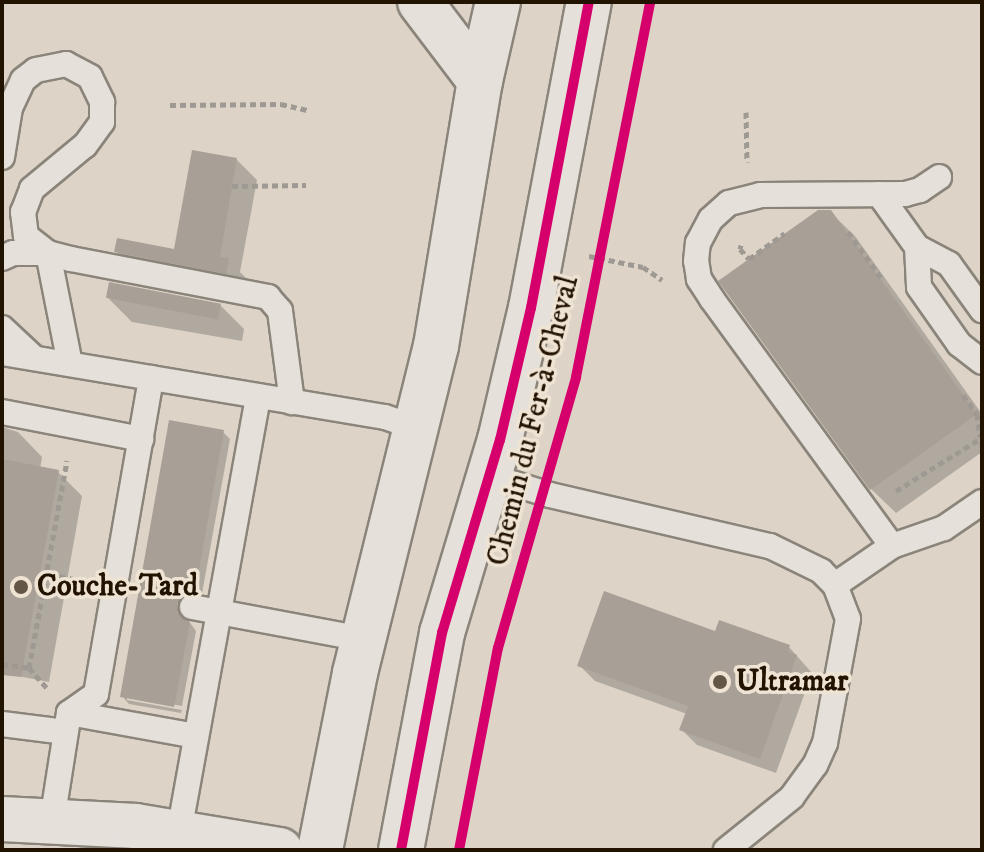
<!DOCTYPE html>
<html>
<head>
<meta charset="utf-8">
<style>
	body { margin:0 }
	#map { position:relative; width:984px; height:852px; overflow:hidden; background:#ddd4c7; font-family:"IM FELL DW Pica",serif }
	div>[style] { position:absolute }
	.shadow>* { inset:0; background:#0003 }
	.building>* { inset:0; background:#a8a096; transform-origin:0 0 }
	.path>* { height:5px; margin-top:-2.5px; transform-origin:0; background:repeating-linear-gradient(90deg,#9e9992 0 6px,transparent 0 10px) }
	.roads { filter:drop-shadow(2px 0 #8a847a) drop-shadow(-2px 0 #8a847a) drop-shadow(0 2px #8a847a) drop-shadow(0 -2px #8a847a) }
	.lane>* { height:24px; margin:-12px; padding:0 12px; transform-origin:12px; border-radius:12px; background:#e5e0da }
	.street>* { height:44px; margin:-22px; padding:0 22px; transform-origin:22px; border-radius:22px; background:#e5e0da }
	.secondary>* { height:44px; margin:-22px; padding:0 22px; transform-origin:22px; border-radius:22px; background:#e5e0da }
	.cycleway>* { height:10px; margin:-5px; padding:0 5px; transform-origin:5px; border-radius:5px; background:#d6006c }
	.dots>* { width:22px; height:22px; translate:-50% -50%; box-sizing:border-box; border:4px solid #efe4d4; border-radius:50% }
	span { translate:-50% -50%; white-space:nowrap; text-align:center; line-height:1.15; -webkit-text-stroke:7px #efe4d4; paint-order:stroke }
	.street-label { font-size:30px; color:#221200 }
	.poi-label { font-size:30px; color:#221200; font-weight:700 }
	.left { translate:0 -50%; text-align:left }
	.frame { position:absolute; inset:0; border:4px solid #221200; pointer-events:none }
</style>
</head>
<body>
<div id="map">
	<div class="shadow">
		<i style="clip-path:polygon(236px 159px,257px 180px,240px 272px,248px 280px,246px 293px,137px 272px,116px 251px,176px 251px)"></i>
		<i style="clip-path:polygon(830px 212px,855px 236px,982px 414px,982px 452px,896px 513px,871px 489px)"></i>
		<i style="clip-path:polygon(108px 298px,220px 305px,244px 329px,242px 341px,132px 322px)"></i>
		<i style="clip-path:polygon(2px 427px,18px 432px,42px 457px,40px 469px,58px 472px,82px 496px,49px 682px,2px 673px)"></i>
		<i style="clip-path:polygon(223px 432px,230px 439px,201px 599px,183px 613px,196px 631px,182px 706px,127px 696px,127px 700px,182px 710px,181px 713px,129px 704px,122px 696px)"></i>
		<i style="clip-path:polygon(716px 634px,789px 647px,812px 673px,776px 773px,697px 745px,681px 729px,687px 714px,595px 681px,579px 665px)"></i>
	</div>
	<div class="building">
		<i style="clip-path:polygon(192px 150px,237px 158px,220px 257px,229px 258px,226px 274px,114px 252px,117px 238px,174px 249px)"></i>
		<i style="clip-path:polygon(818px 210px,831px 210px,977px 414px,870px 490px,718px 281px)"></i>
		<i style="left:109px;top:282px;width:114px;height:16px;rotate:11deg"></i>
		<i style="clip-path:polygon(169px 420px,224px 430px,195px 592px,181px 597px,177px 605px,182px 618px,190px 622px,174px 707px,120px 697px)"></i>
		<i style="clip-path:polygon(2px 459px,59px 470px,21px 677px,2px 675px)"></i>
		<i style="clip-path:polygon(604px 591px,715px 631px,719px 620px,790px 645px,788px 651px,797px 655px,760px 759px,679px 730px,688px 706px,577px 666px)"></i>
	</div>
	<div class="path">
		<i style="left:170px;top:105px;width:111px;rotate:-0.5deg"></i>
		<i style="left:281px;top:104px;width:28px;rotate:13deg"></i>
		<i style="left:746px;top:112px;width:50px;rotate:88.9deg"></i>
		<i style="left:232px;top:186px;width:74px;rotate:-0.8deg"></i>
		<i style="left:848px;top:232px;width:58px;rotate:54.1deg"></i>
		<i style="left:741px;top:245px;width:4px;rotate:104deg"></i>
		<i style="left:740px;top:249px;width:13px;rotate:48deg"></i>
		<i style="left:749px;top:259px;width:44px;rotate:-35.8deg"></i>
		<i style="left:589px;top:256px;width:55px;rotate:11.5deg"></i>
		<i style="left:643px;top:267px;width:23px;rotate:34deg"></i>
		<i style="left:963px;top:395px;width:24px;rotate:54deg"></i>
		<i style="left:977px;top:414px;width:23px;rotate:83deg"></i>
		<i style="left:896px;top:491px;width:100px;rotate:-31.9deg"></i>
		<i style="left:40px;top:573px;width:40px;rotate:10deg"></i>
		<i style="left:2px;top:664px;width:27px;rotate:8deg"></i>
		<i style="left:29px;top:668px;width:211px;rotate:-79.6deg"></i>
		<i style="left:29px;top:668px;width:27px;rotate:48deg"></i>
	</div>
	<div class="roads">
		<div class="lane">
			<i style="left:2px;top:157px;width:50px;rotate:-80.7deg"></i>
			<i style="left:10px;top:108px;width:31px;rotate:-65deg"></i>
			<i style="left:23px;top:80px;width:16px;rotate:-38deg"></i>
			<i style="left:36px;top:70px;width:31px;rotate:-11deg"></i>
			<i style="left:66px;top:64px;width:27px;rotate:28deg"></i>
			<i style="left:90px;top:77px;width:28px;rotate:64deg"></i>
			<i style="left:102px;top:102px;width:20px;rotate:90deg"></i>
			<i style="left:102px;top:122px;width:29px;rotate:126deg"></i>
			<i style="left:85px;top:145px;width:69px;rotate:140.3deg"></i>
			<i style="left:32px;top:189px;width:25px;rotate:111deg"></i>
			<i style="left:23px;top:212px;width:24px;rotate:83deg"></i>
			<i style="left:26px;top:236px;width:28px;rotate:38deg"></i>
			<i style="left:48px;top:253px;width:24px;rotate:15deg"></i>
			<i style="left:71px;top:259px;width:201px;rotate:10.9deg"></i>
			<i style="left:268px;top:297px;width:18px;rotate:49deg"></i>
			<i style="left:280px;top:311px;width:92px;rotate:82.5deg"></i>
			<i style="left:879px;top:194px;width:65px;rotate:54.4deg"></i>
			<i style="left:917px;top:247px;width:36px;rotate:28deg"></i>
			<i style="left:949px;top:264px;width:57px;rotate:54.3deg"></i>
			<i style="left:917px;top:247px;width:40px;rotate:87.1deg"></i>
			<i style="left:919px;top:287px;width:70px;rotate:54.9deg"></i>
			<i style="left:959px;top:344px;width:29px;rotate:38deg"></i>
			<i style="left:2px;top:258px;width:12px;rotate:-24deg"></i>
			<i style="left:13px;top:253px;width:35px"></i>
			<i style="left:48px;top:253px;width:113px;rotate:78.8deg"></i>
			<i style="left:2px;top:328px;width:44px;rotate:43.2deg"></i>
			<i style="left:2px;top:353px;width:388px;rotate:9.5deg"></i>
			<i style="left:385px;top:417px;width:31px;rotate:19deg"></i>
			<i style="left:2px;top:412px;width:142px;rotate:11deg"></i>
			<i style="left:489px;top:476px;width:64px;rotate:17.3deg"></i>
			<i style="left:550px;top:495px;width:226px;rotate:13.1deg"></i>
			<i style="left:770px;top:546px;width:57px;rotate:26.1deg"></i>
			<i style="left:821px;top:571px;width:20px;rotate:45deg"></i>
			<i style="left:835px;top:585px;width:36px;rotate:69deg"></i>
			<i style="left:848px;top:619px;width:126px;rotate:100.5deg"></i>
			<i style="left:825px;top:743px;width:24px;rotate:114deg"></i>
			<i style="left:815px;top:765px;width:39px;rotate:126deg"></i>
			<i style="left:792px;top:797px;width:85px;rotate:141.2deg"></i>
			<i style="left:892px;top:546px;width:306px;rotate:-126.1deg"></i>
			<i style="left:712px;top:299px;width:24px;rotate:-123deg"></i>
			<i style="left:699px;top:279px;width:18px;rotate:-99deg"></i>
			<i style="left:696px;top:261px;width:18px;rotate:-84deg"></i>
			<i style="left:698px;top:243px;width:27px;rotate:-62deg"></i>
			<i style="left:711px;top:219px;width:24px;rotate:-42deg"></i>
			<i style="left:729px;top:203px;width:32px;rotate:-14deg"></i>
			<i style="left:760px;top:195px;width:145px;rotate:-0.4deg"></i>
			<i style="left:905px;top:194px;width:16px;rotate:-15deg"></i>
			<i style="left:920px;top:190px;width:23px;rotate:-34deg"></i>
			<i style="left:835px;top:585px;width:69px;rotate:-34.4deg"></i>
			<i style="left:892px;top:546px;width:55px;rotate:-19.1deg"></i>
			<i style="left:944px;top:528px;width:46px;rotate:-34.4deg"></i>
			<i style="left:192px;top:607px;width:174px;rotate:10.6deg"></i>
			<i style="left:69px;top:713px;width:33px;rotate:-35deg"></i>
			<i style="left:96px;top:694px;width:321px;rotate:-80.1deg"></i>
			<i style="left:2px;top:724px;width:64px;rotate:7.2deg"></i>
			<i style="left:52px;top:821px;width:109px;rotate:-81.1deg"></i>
			<i style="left:69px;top:713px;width:129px;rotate:10.3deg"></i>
			<i style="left:179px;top:832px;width:443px;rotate:-79.7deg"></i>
		</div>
		<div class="street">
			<i style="left:2px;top:819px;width:134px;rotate:3deg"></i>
			<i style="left:136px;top:826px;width:146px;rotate:9.5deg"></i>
		</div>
		<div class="secondary">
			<i style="left:420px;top:2px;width:99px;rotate:52.8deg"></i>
			<i style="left:320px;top:850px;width:180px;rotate:-78.8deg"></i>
			<i style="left:355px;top:673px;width:337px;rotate:-76.1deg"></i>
			<i style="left:436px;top:346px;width:269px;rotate:-80.6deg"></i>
			<i style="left:480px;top:81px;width:81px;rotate:-77.2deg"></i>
			<i style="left:401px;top:850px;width:221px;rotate:-79.3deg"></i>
			<i style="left:442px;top:633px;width:202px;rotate:-73.3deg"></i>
			<i style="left:500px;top:440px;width:136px;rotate:-76.8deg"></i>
			<i style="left:531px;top:308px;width:311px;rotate:-79.3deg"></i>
		</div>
	</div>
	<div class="cycleway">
		<i style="left:401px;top:850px;width:221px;rotate:-79.3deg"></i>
		<i style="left:442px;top:633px;width:202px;rotate:-73.3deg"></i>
		<i style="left:500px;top:440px;width:136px;rotate:-76.8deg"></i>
		<i style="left:531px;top:308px;width:311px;rotate:-79.3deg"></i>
		<i style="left:459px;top:850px;width:206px;rotate:-79.1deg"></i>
		<i style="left:498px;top:648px;width:282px;rotate:-73.9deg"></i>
		<i style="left:576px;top:377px;width:382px;rotate:-78.8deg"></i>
	</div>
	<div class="dots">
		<i style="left:21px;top:587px;background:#635646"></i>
		<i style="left:720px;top:682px;background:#635646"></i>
	</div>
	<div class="street-label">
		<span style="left:534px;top:421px;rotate:-76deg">Chemin du Fer-à-Cheval</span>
	</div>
	<div class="poi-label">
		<span class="left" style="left:37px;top:587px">Couche-Tard</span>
		<span class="left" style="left:736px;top:682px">Ultramar</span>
	</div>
	<div class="frame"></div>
</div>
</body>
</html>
